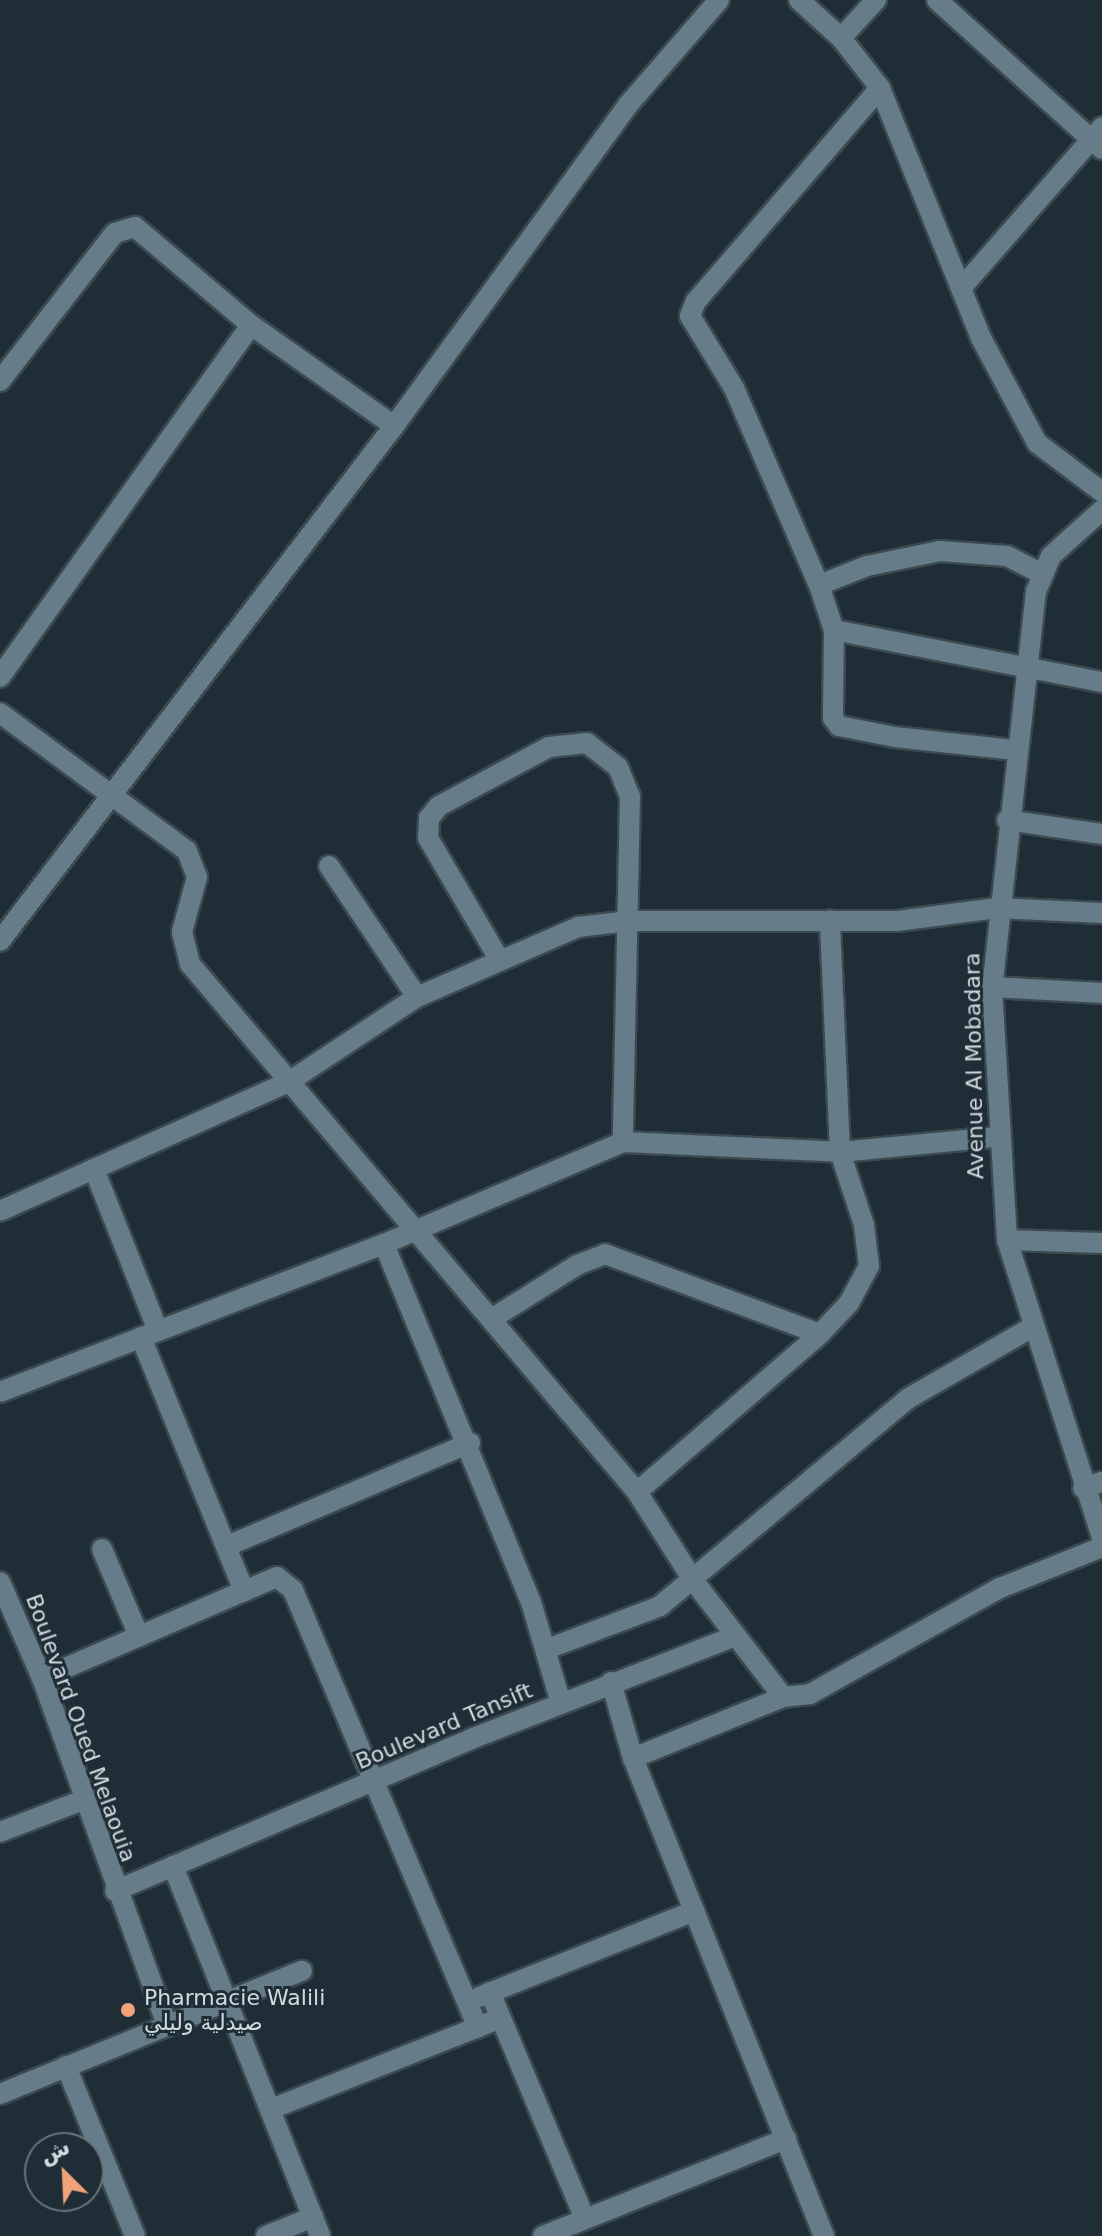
<!DOCTYPE html>
<html>
<head>
<meta charset="utf-8">
<style>
	body { margin:0 }
	#map { position:relative; width:1102px; height:2236px; overflow:hidden; background:#1f2e36; font-family:"DejaVu Sans",Vazirmatn,sans-serif }
	div>[style] { position:absolute }
	.roads { filter:drop-shadow(2px 0 #3b4a51) drop-shadow(-2px 0 #3b4a51) drop-shadow(0 2px #3b4a51) drop-shadow(0 -2px #3b4a51) }
	.minor>* { height:20px; margin:-10px; padding:0 10px; transform-origin:10px; border-radius:10px; background:#667c88 }
	.dots>* { width:22px; height:22px; translate:-50% -50%; box-sizing:border-box; border:4px solid #1f2e36; border-radius:50% }
	span { translate:-50% -50%; white-space:nowrap; text-align:center; line-height:1.15; -webkit-text-stroke:6px #1f2e36; paint-order:stroke }
	.street-label { font-size:22px; color:#d1dadf }
	.poi-label { font-size:22px; color:#d1dadf }
	.left { translate:0 -50%; text-align:left }
	.north { position:absolute; left:24px; top:2132px; width:80px; height:80px; box-sizing:border-box; background:#1f2e36; border:2px solid #66737a; border-radius:50%; rotate:336deg; font-size:22px; font-weight:700; line-height:32px; text-align:center; color:#d1dadf }
	.north::after { content:''; display:block; margin:auto; width:28px; height:36px; background:#f0a279; clip-path:polygon(50% 0,100% 100%,50% 72%,0 100%) }
</style>
</head>
<body>
<div id="map">
	<div class="roads">
		<div class="minor">
			<i style="left:799px;top:0;width:57px;rotate:42.1deg"></i>
			<i style="left:841px;top:38px;width:63px;rotate:52deg"></i>
			<i style="left:880px;top:88px;width:270px;rotate:68deg"></i>
			<i style="left:981px;top:338px;width:119px;rotate:61.9deg"></i>
			<i style="left:1037px;top:443px;width:81px;rotate:37deg"></i>
			<i style="left:937px;top:0;width:222px;rotate:42.1deg"></i>
			<i style="left:841px;top:38px;width:52px;rotate:-47.4deg"></i>
			<i style="left:880px;top:88px;width:281px;rotate:130.8deg"></i>
			<i style="left:696px;top:301px;width:16px;rotate:112deg"></i>
			<i style="left:690px;top:316px;width:84px;rotate:58.6deg"></i>
			<i style="left:734px;top:388px;width:215px;rotate:66.7deg"></i>
			<i style="left:819px;top:585px;width:47px;rotate:71.6deg"></i>
			<i style="left:834px;top:630px;width:88px;rotate:90.7deg"></i>
			<i style="left:833px;top:718px;width:10px;rotate:53deg"></i>
			<i style="left:839px;top:726px;width:57px;rotate:11.1deg"></i>
			<i style="left:895px;top:737px;width:121px;rotate:6.2deg"></i>
			<i style="left:963px;top:286px;width:211px;rotate:-48.8deg"></i>
			<i style="left:0;top:381px;width:187px;rotate:-52.2deg"></i>
			<i style="left:115px;top:233px;width:21px;rotate:-17deg"></i>
			<i style="left:135px;top:227px;width:152px;rotate:40.2deg"></i>
			<i style="left:251px;top:325px;width:175px;rotate:35.2deg"></i>
			<i style="left:1102px;top:510px;width:69px;rotate:138deg"></i>
			<i style="left:1051px;top:556px;width:38px;rotate:113deg"></i>
			<i style="left:1036px;top:591px;width:398px;rotate:96.3deg"></i>
			<i style="left:992px;top:987px;width:253px;rotate:86.6deg"></i>
			<i style="left:1007px;top:1240px;width:313px;rotate:72.3deg"></i>
			<i style="left:819px;top:585px;width:52px;rotate:-21.6deg"></i>
			<i style="left:867px;top:566px;width:75px;rotate:-11.6deg"></i>
			<i style="left:940px;top:551px;width:67px;rotate:4.3deg"></i>
			<i style="left:1007px;top:556px;width:38px;rotate:27deg"></i>
			<i style="left:834px;top:630px;width:273px;rotate:11deg"></i>
			<i style="left:0;top:677px;width:432px;rotate:-54.5deg"></i>
			<i style="left:0;top:713px;width:232px;rotate:36.4deg"></i>
			<i style="left:187px;top:851px;width:28px;rotate:69deg"></i>
			<i style="left:197px;top:877px;width:57px;rotate:105.3deg"></i>
			<i style="left:182px;top:932px;width:33px;rotate:76deg"></i>
			<i style="left:190px;top:964px;width:692px;rotate:49.75deg"></i>
			<i style="left:637px;top:1492px;width:104px;rotate:57.5deg"></i>
			<i style="left:693px;top:1580px;width:148px;rotate:52.4deg"></i>
			<i style="left:1007px;top:820px;width:96px;rotate:8.4deg"></i>
			<i style="left:329px;top:866px;width:158px;rotate:56.1deg"></i>
			<i style="left:0;top:941px;width:648px;rotate:-52.58deg"></i>
			<i style="left:394px;top:426px;width:397px;rotate:-53.9deg"></i>
			<i style="left:628px;top:105px;width:139px;rotate:-49.1deg"></i>
			<i style="left:499px;top:959px;width:140px;rotate:-120.4deg"></i>
			<i style="left:428px;top:838px;width:20px;rotate:-87deg"></i>
			<i style="left:429px;top:818px;width:16px;rotate:-50deg"></i>
			<i style="left:439px;top:806px;width:125px;rotate:-28.2deg"></i>
			<i style="left:549px;top:747px;width:38px;rotate:-6deg"></i>
			<i style="left:587px;top:743px;width:39px;rotate:38deg"></i>
			<i style="left:618px;top:767px;width:31px;rotate:68deg"></i>
			<i style="left:630px;top:796px;width:346px;rotate:91.2deg"></i>
			<i style="left:992px;top:987px;width:110px;rotate:3.1deg"></i>
			<i style="left:94px;top:1169px;width:174px;rotate:68.4deg"></i>
			<i style="left:0;top:1211px;width:318px;rotate:-24.1deg"></i>
			<i style="left:290px;top:1081px;width:152px;rotate:-33.5deg"></i>
			<i style="left:417px;top:997px;width:176px;rotate:-23.5deg"></i>
			<i style="left:578px;top:927px;width:50px;rotate:-6.8deg"></i>
			<i style="left:628px;top:921px;width:269px"></i>
			<i style="left:897px;top:921px;width:101px;rotate:-7.4deg"></i>
			<i style="left:997px;top:908px;width:105px;rotate:2.7deg"></i>
			<i style="left:1007px;top:1240px;width:95px;rotate:1.8deg"></i>
			<i style="left:384px;top:1244px;width:387px;rotate:67.7deg"></i>
			<i style="left:531px;top:1602px;width:105px;rotate:73.5deg"></i>
			<i style="left:493px;top:1318px;width:99px;rotate:-32.2deg"></i>
			<i style="left:577px;top:1265px;width:30px;rotate:-21deg"></i>
			<i style="left:605px;top:1254px;width:229px;rotate:20.4deg"></i>
			<i style="left:0;top:1392px;width:412px;rotate:-21.1deg"></i>
			<i style="left:384px;top:1244px;width:260px;rotate:-23.1deg"></i>
			<i style="left:623px;top:1142px;width:217px;rotate:2.6deg"></i>
			<i style="left:840px;top:1152px;width:158px;rotate:-5.5deg"></i>
			<i style="left:1083px;top:1488px;width:20px;rotate:-18deg"></i>
			<i style="left:637px;top:1492px;width:242px;rotate:-40.8deg"></i>
			<i style="left:820px;top:1334px;width:42px;rotate:-46.9deg"></i>
			<i style="left:849px;top:1303px;width:42px;rotate:-61.6deg"></i>
			<i style="left:869px;top:1266px;width:41px;rotate:-97deg"></i>
			<i style="left:864px;top:1225px;width:77px;rotate:-108.2deg"></i>
			<i style="left:840px;top:1152px;width:232px;rotate:-92.5deg"></i>
			<i style="left:227px;top:1546px;width:264px;rotate:-23deg"></i>
			<i style="left:102px;top:1549px;width:95px;rotate:67deg"></i>
			<i style="left:0;top:1582px;width:105px;rotate:66.4deg"></i>
			<i style="left:42px;top:1678px;width:370px;rotate:70.2deg"></i>
			<i style="left:244px;top:1591px;width:36px;rotate:-23deg"></i>
			<i style="left:277px;top:1577px;width:21px;rotate:39deg"></i>
			<i style="left:293px;top:1590px;width:475px;rotate:67.1deg"></i>
			<i style="left:547px;top:1649px;width:121px;rotate:-20.8deg"></i>
			<i style="left:660px;top:1606px;width:324px;rotate:-39.9deg"></i>
			<i style="left:909px;top:1398px;width:144px;rotate:-29.9deg"></i>
			<i style="left:42px;top:1678px;width:220px;rotate:-23.3deg"></i>
			<i style="left:244px;top:1591px;width:274px;rotate:-112.1deg"></i>
			<i style="left:611px;top:1682px;width:79px;rotate:73.9deg"></i>
			<i style="left:633px;top:1758px;width:515px;rotate:68.22deg"></i>
			<i style="left:633px;top:1758px;width:162px;rotate:-22.1deg"></i>
			<i style="left:783px;top:1697px;width:27px;rotate:-6deg"></i>
			<i style="left:810px;top:1694px;width:218px;rotate:-29.2deg"></i>
			<i style="left:1000px;top:1588px;width:110px;rotate:-21.9deg"></i>
			<i style="left:0;top:1832px;width:89px;rotate:-21.1deg"></i>
			<i style="left:173px;top:1866px;width:398px;rotate:68.3deg"></i>
			<i style="left:115px;top:1891px;width:387px;rotate:-23.1deg"></i>
			<i style="left:471px;top:1739px;width:283px;rotate:-21.3deg"></i>
			<i style="left:490px;top:1992px;width:246px;rotate:67.3deg"></i>
			<i style="left:479px;top:1997px;width:232px;rotate:-21.8deg"></i>
			<i style="left:66px;top:2066px;width:183px;rotate:67.9deg"></i>
			<i style="left:0;top:2094px;width:326px;rotate:-22.2deg"></i>
			<i style="left:271px;top:2109px;width:247px;rotate:-21.6deg"></i>
			<i style="left:266px;top:2236px;width:51px;rotate:-22deg"></i>
			<i style="left:543px;top:2236px;width:262px;rotate:-21.8deg"></i>
		</div>
	</div>
	<div class="dots">
		<i style="left:128px;top:2010px;background:#f0a279"></i>
	</div>
	<div class="street-label">
		<span style="left:974px;top:1066px;rotate:-91deg">Avenue Al Mobadara</span>
		<span style="left:444px;top:1726px;rotate:-23deg">Boulevard Tansift</span>
		<span style="left:81px;top:1728px;rotate:70deg">Boulevard Oued Melaouia</span>
	</div>
	<div class="poi-label">
		<span class="left" style="left:144px;top:2010px">Pharmacie Walili<br>صيدلية وليلي</span>
	</div>
	<div class="north">ش</div>
</div>
</body>
</html>
